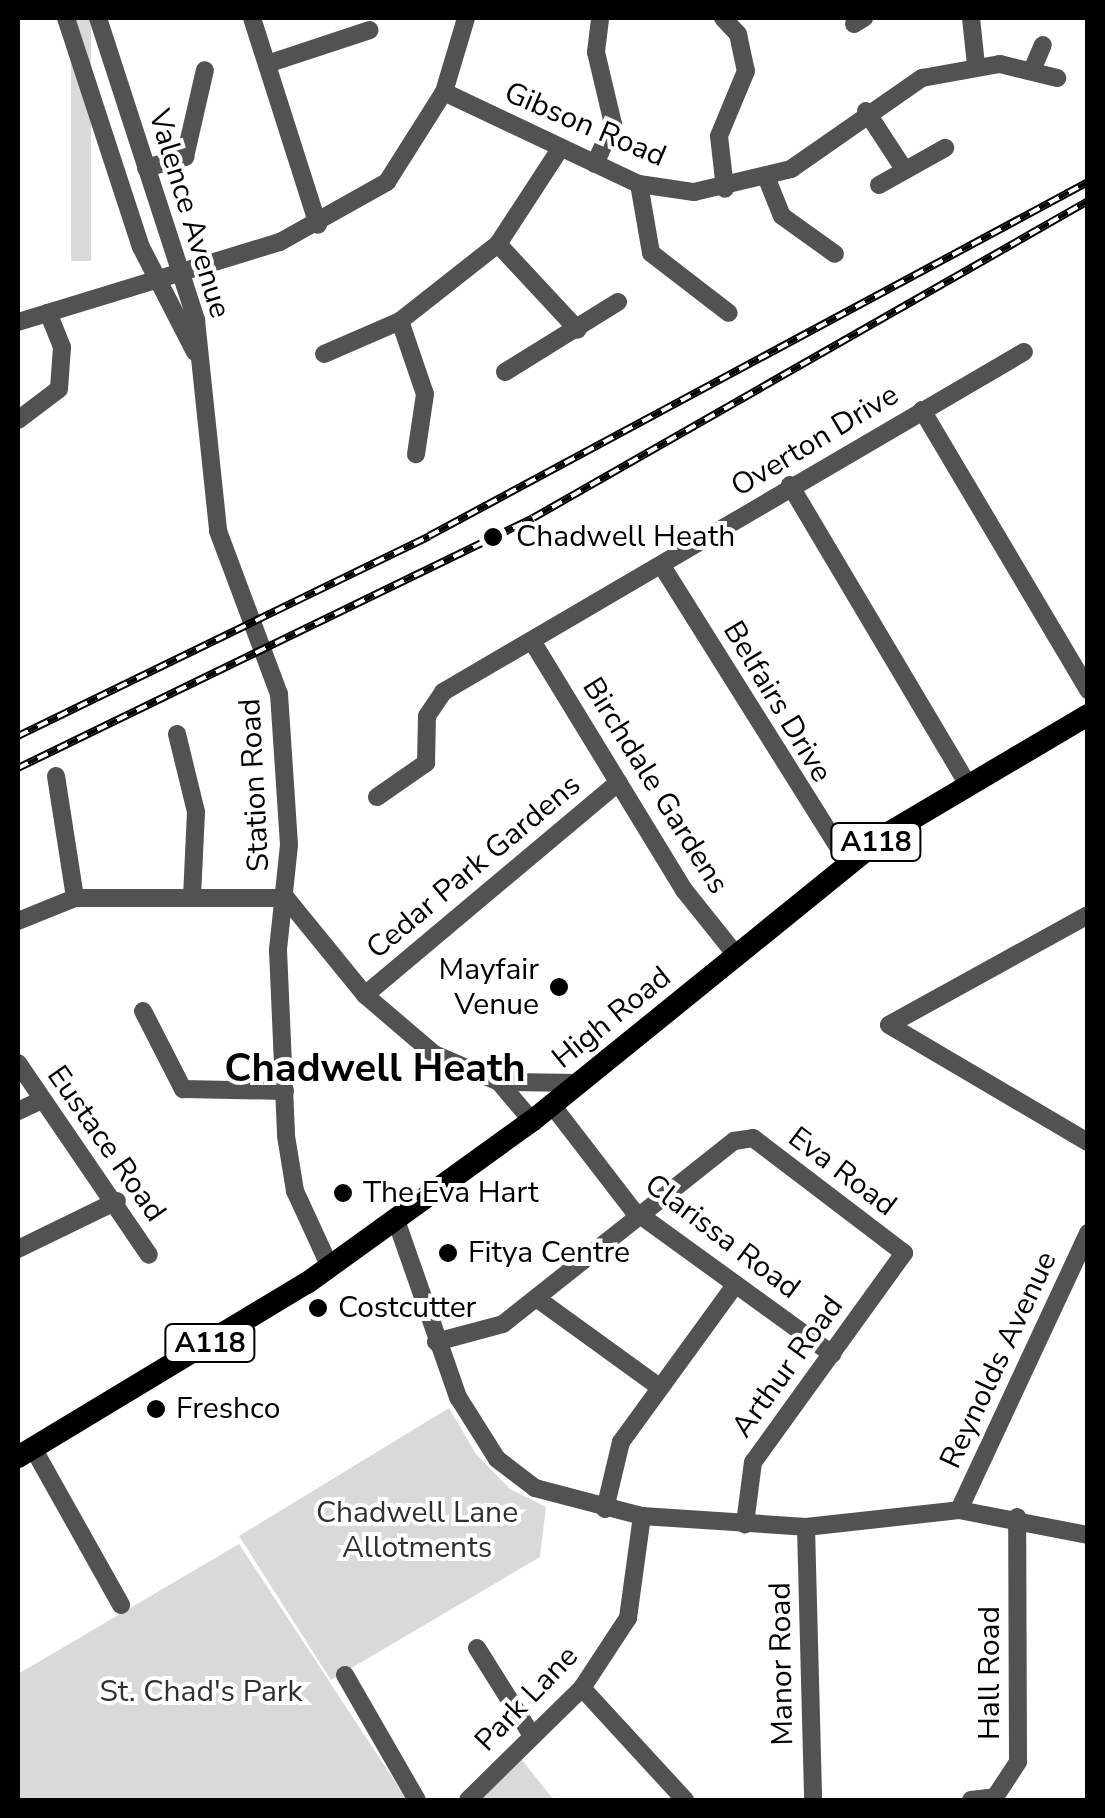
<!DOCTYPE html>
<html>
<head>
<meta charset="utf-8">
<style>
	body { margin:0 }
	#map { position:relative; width:1105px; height:1818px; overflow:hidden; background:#fff; font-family:"Nunito Sans",sans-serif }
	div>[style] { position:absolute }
	.green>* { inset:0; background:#d9d9d9; transform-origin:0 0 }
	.minor>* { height:18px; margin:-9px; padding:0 9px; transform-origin:9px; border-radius:9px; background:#525252 }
	.major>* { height:22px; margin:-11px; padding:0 11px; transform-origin:11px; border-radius:11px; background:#000 }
	.rail>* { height:8px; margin-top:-4px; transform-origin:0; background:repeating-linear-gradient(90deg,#fff 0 11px,#000 0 22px); box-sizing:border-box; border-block:2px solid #000 }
	.dots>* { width:28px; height:28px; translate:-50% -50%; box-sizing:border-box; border:5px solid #fff; border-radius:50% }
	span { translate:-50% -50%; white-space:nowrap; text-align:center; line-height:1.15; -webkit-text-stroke:8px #fff; paint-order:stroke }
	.shield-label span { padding:2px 8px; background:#fff; border:2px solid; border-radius:8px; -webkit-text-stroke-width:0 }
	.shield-label { font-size:28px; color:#000; font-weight:700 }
	.street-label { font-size:30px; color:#000 }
	.poi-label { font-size:30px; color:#000 }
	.left { translate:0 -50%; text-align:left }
	.right { translate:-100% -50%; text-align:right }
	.park-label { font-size:30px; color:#303030 }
	.district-label { font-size:40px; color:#000; font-weight:700 }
	.frame { position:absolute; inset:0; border:20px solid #000; pointer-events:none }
</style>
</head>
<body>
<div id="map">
	<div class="green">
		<i style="left:71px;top:18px;width:20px;height:243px"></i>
		<i style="clip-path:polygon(449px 1408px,476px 1454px,510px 1489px,546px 1507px,540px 1557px,331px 1680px,239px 1536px)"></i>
		<i style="clip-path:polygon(239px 1544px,407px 1800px,18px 1800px,18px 1674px)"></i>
		<i style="clip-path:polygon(521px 1759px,554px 1800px,481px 1800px)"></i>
	</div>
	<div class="minor">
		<i style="left:66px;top:18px;width:241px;rotate:71.9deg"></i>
		<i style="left:141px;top:247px;width:118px;rotate:62.8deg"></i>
		<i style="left:98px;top:18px;width:318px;rotate:72deg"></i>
		<i style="left:196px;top:320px;width:212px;rotate:84deg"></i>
		<i style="left:218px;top:531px;width:174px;rotate:69.5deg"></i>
		<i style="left:279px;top:694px;width:151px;rotate:86.2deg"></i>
		<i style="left:289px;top:845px;width:106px;rotate:96deg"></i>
		<i style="left:278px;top:950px;width:186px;rotate:87.5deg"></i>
		<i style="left:286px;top:1136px;width:56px;rotate:80.7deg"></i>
		<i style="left:295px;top:1191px;width:84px;rotate:65.3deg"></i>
		<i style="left:252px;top:18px;width:217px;rotate:72.3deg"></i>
		<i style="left:723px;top:18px;width:22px;rotate:47deg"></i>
		<i style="left:738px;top:34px;width:38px;rotate:78deg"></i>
		<i style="left:746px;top:71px;width:70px;rotate:112.6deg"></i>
		<i style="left:719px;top:136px;width:53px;rotate:83.5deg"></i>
		<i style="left:971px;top:18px;width:47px;rotate:83.9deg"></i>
		<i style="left:854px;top:24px;width:12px;rotate:-31deg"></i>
		<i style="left:267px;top:64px;width:108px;rotate:-18.3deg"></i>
		<i style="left:1033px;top:68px;width:25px;rotate:-67deg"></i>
		<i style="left:444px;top:92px;width:216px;rotate:25.3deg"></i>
		<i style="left:639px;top:184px;width:56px;rotate:8.3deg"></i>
		<i style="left:694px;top:192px;width:100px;rotate:-13.3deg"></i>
		<i style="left:791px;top:169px;width:160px;rotate:-34.8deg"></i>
		<i style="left:922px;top:78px;width:79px;rotate:-10.2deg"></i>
		<i style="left:1000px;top:64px;width:59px;rotate:13.8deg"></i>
		<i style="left:866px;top:111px;width:69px;rotate:56.8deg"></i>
		<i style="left:595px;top:164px;width:44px;rotate:-65.8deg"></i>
		<i style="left:613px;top:124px;width:74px;rotate:-103.3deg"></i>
		<i style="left:596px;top:52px;width:34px;rotate:-83deg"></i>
		<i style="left:146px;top:168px;width:41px;rotate:-15.8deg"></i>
		<i style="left:185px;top:157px;width:89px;rotate:-77.1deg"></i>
		<i style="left:767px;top:179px;width:40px;rotate:68deg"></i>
		<i style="left:782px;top:216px;width:65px;rotate:35.6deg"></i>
		<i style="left:639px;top:184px;width:70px;rotate:80.1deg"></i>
		<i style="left:651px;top:253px;width:98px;rotate:37.6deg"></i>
		<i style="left:879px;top:185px;width:76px;rotate:-29.3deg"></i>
		<i style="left:498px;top:244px;width:117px;rotate:47.1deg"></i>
		<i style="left:400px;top:321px;width:77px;rotate:71.1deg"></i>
		<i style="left:425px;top:394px;width:61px;rotate:98.5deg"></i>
		<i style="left:18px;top:322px;width:274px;rotate:-17deg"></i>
		<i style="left:280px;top:242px;width:123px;rotate:-29.3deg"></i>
		<i style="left:387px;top:182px;width:107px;rotate:-57.7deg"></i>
		<i style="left:444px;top:92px;width:77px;rotate:-73.4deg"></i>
		<i style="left:324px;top:354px;width:83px;rotate:-23.5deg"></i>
		<i style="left:400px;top:321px;width:125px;rotate:-38.2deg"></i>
		<i style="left:498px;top:244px;width:113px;rotate:-56.9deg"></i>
		<i style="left:505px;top:372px;width:133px;rotate:-31.8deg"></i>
		<i style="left:922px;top:410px;width:326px;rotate:59.3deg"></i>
		<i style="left:18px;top:420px;width:51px;rotate:-37.1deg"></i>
		<i style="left:59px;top:389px;width:42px;rotate:-85.9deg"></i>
		<i style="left:62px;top:347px;width:37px;rotate:-112deg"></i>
		<i style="left:790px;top:485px;width:349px;rotate:59.3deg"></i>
		<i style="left:662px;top:566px;width:352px;rotate:57.9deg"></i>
		<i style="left:532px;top:641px;width:292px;rotate:58.6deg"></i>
		<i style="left:684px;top:890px;width:83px;rotate:51.3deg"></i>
		<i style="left:177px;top:734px;width:80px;rotate:76.3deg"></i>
		<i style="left:196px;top:812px;width:85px;rotate:92.7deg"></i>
		<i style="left:56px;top:776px;width:123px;rotate:81.1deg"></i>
		<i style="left:377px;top:797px;width:60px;rotate:-34.8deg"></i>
		<i style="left:426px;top:763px;width:47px;rotate:-88.8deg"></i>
		<i style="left:427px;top:716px;width:29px;rotate:-56deg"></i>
		<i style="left:443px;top:692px;width:673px;rotate:-30.34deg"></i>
		<i style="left:286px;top:898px;width:125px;rotate:50.8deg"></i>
		<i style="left:365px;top:995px;width:91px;rotate:40.5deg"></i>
		<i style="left:434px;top:1054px;width:71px;rotate:23.3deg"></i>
		<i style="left:499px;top:1082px;width:51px;rotate:49.8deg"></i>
		<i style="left:1088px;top:915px;width:227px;rotate:151.1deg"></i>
		<i style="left:889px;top:1025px;width:231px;rotate:30.5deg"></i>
		<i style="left:18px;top:921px;width:61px;rotate:-22deg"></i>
		<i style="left:75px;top:898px;width:211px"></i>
		<i style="left:365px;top:995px;width:331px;rotate:-40deg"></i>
		<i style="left:143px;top:1011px;width:88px;rotate:62.9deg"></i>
		<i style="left:183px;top:1089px;width:102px;rotate:1.1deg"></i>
		<i style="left:18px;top:1063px;width:232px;rotate:55.7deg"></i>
		<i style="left:500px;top:1082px;width:80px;rotate:0.7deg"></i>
		<i style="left:552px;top:1105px;width:133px;rotate:52.4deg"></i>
		<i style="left:633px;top:1210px;width:246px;rotate:35.9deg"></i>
		<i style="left:18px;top:1111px;width:26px;rotate:-25deg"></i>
		<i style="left:396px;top:1220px;width:188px;rotate:70.7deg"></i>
		<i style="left:458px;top:1397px;width:73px;rotate:57.8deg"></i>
		<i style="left:497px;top:1459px;width:48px;rotate:37.3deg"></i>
		<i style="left:535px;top:1488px;width:111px;rotate:14.7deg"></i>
		<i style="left:642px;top:1516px;width:164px;rotate:3.8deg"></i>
		<i style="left:806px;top:1527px;width:154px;rotate:-6.3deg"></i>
		<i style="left:959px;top:1510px;width:131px;rotate:11deg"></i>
		<i style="left:18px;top:1249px;width:110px;rotate:-25.9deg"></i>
		<i style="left:539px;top:1300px;width:148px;rotate:35.9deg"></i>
		<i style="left:436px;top:1342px;width:69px;rotate:-15deg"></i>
		<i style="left:503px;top:1324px;width:295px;rotate:-38.4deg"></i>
		<i style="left:734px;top:1141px;width:19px;rotate:-9deg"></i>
		<i style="left:753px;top:1138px;width:190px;rotate:37.3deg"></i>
		<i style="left:904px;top:1253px;width:258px;rotate:125.8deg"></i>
		<i style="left:753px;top:1462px;width:63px;rotate:97.4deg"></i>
		<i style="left:33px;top:1448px;width:180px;rotate:60.7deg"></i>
		<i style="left:605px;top:1509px;width:69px;rotate:-76.6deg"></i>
		<i style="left:621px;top:1442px;width:195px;rotate:-54deg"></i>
		<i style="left:959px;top:1510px;width:306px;rotate:-65deg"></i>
		<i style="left:806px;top:1527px;width:273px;rotate:88.5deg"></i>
		<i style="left:477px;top:1648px;width:102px;rotate:57.9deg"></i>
		<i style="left:345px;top:1675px;width:144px;rotate:60.1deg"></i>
		<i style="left:582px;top:1688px;width:152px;rotate:47.4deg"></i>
		<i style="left:468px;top:1800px;width:160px;rotate:-44.5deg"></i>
		<i style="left:582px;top:1688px;width:84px;rotate:-56.7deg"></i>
		<i style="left:628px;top:1618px;width:103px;rotate:-82.2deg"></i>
		<i style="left:971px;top:1800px;width:24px;rotate:-7deg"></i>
		<i style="left:995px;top:1797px;width:42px;rotate:-56.7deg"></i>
		<i style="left:1018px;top:1762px;width:245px;rotate:-90.2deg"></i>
	</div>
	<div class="major">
		<i style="left:18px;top:1457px;width:337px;rotate:-31.1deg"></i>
		<i style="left:307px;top:1283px;width:277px;rotate:-35.8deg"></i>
		<i style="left:532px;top:1121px;width:454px;rotate:-39deg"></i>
		<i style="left:885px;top:835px;width:236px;rotate:-30.6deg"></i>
	</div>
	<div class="rail">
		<i style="left:18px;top:736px;width:457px;rotate:-25.9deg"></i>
		<i style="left:429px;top:536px;width:748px;rotate:-28.24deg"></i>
		<i style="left:18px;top:768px;width:572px;rotate:-25.89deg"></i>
		<i style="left:533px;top:518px;width:639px;rotate:-29.73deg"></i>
	</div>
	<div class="dots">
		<i style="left:493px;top:537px;background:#000"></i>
		<i style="left:559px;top:987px;background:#000"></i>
		<i style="left:343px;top:1193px;background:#000"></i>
		<i style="left:448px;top:1253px;background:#000"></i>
		<i style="left:318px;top:1308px;background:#000"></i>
		<i style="left:156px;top:1409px;background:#000"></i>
	</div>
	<div class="shield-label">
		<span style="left:876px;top:842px">A118</span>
		<span style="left:210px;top:1343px">A118</span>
	</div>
	<div class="street-label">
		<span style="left:585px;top:125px;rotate:23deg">Gibson Road</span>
		<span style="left:189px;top:214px;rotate:73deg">Valence Avenue</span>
		<span style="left:815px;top:441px;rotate:-31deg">Overton Drive</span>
		<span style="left:777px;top:702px;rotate:59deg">Belfairs Drive</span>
		<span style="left:255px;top:785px;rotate:-93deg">Station Road</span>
		<span style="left:655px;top:786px;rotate:58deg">Birchdale Gardens</span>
		<span style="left:474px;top:867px;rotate:-40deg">Cedar Park Gardens</span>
		<span style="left:612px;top:1018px;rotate:-39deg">High Road</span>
		<span style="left:106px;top:1144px;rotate:55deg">Eustace Road</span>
		<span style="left:842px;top:1172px;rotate:37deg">Eva Road</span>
		<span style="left:722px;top:1237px;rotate:37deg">Clarissa Road</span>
		<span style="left:999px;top:1360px;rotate:-65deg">Reynolds Avenue</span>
		<span style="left:788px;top:1367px;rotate:-54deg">Arthur Road</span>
		<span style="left:782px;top:1664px;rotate:-91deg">Manor Road</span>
		<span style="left:990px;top:1673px;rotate:-90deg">Hall Road</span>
		<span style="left:527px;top:1699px;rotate:-46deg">Park Lane</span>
	</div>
	<div class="poi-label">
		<span class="left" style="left:516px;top:537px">Chadwell Heath</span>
		<span class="right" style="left:539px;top:987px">Mayfair<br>Venue</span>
		<span class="left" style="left:363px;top:1193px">The Eva Hart</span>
		<span class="left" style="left:468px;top:1253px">Fitya Centre</span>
		<span class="left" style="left:338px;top:1308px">Costcutter</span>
		<span class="left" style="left:176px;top:1409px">Freshco</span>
	</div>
	<div class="park-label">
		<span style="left:417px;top:1530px">Chadwell Lane<br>Allotments</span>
		<span style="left:201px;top:1692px">St. Chad's Park</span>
	</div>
	<div class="district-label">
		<span style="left:375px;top:1068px">Chadwell Heath</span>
	</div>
	<div class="frame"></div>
</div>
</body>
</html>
